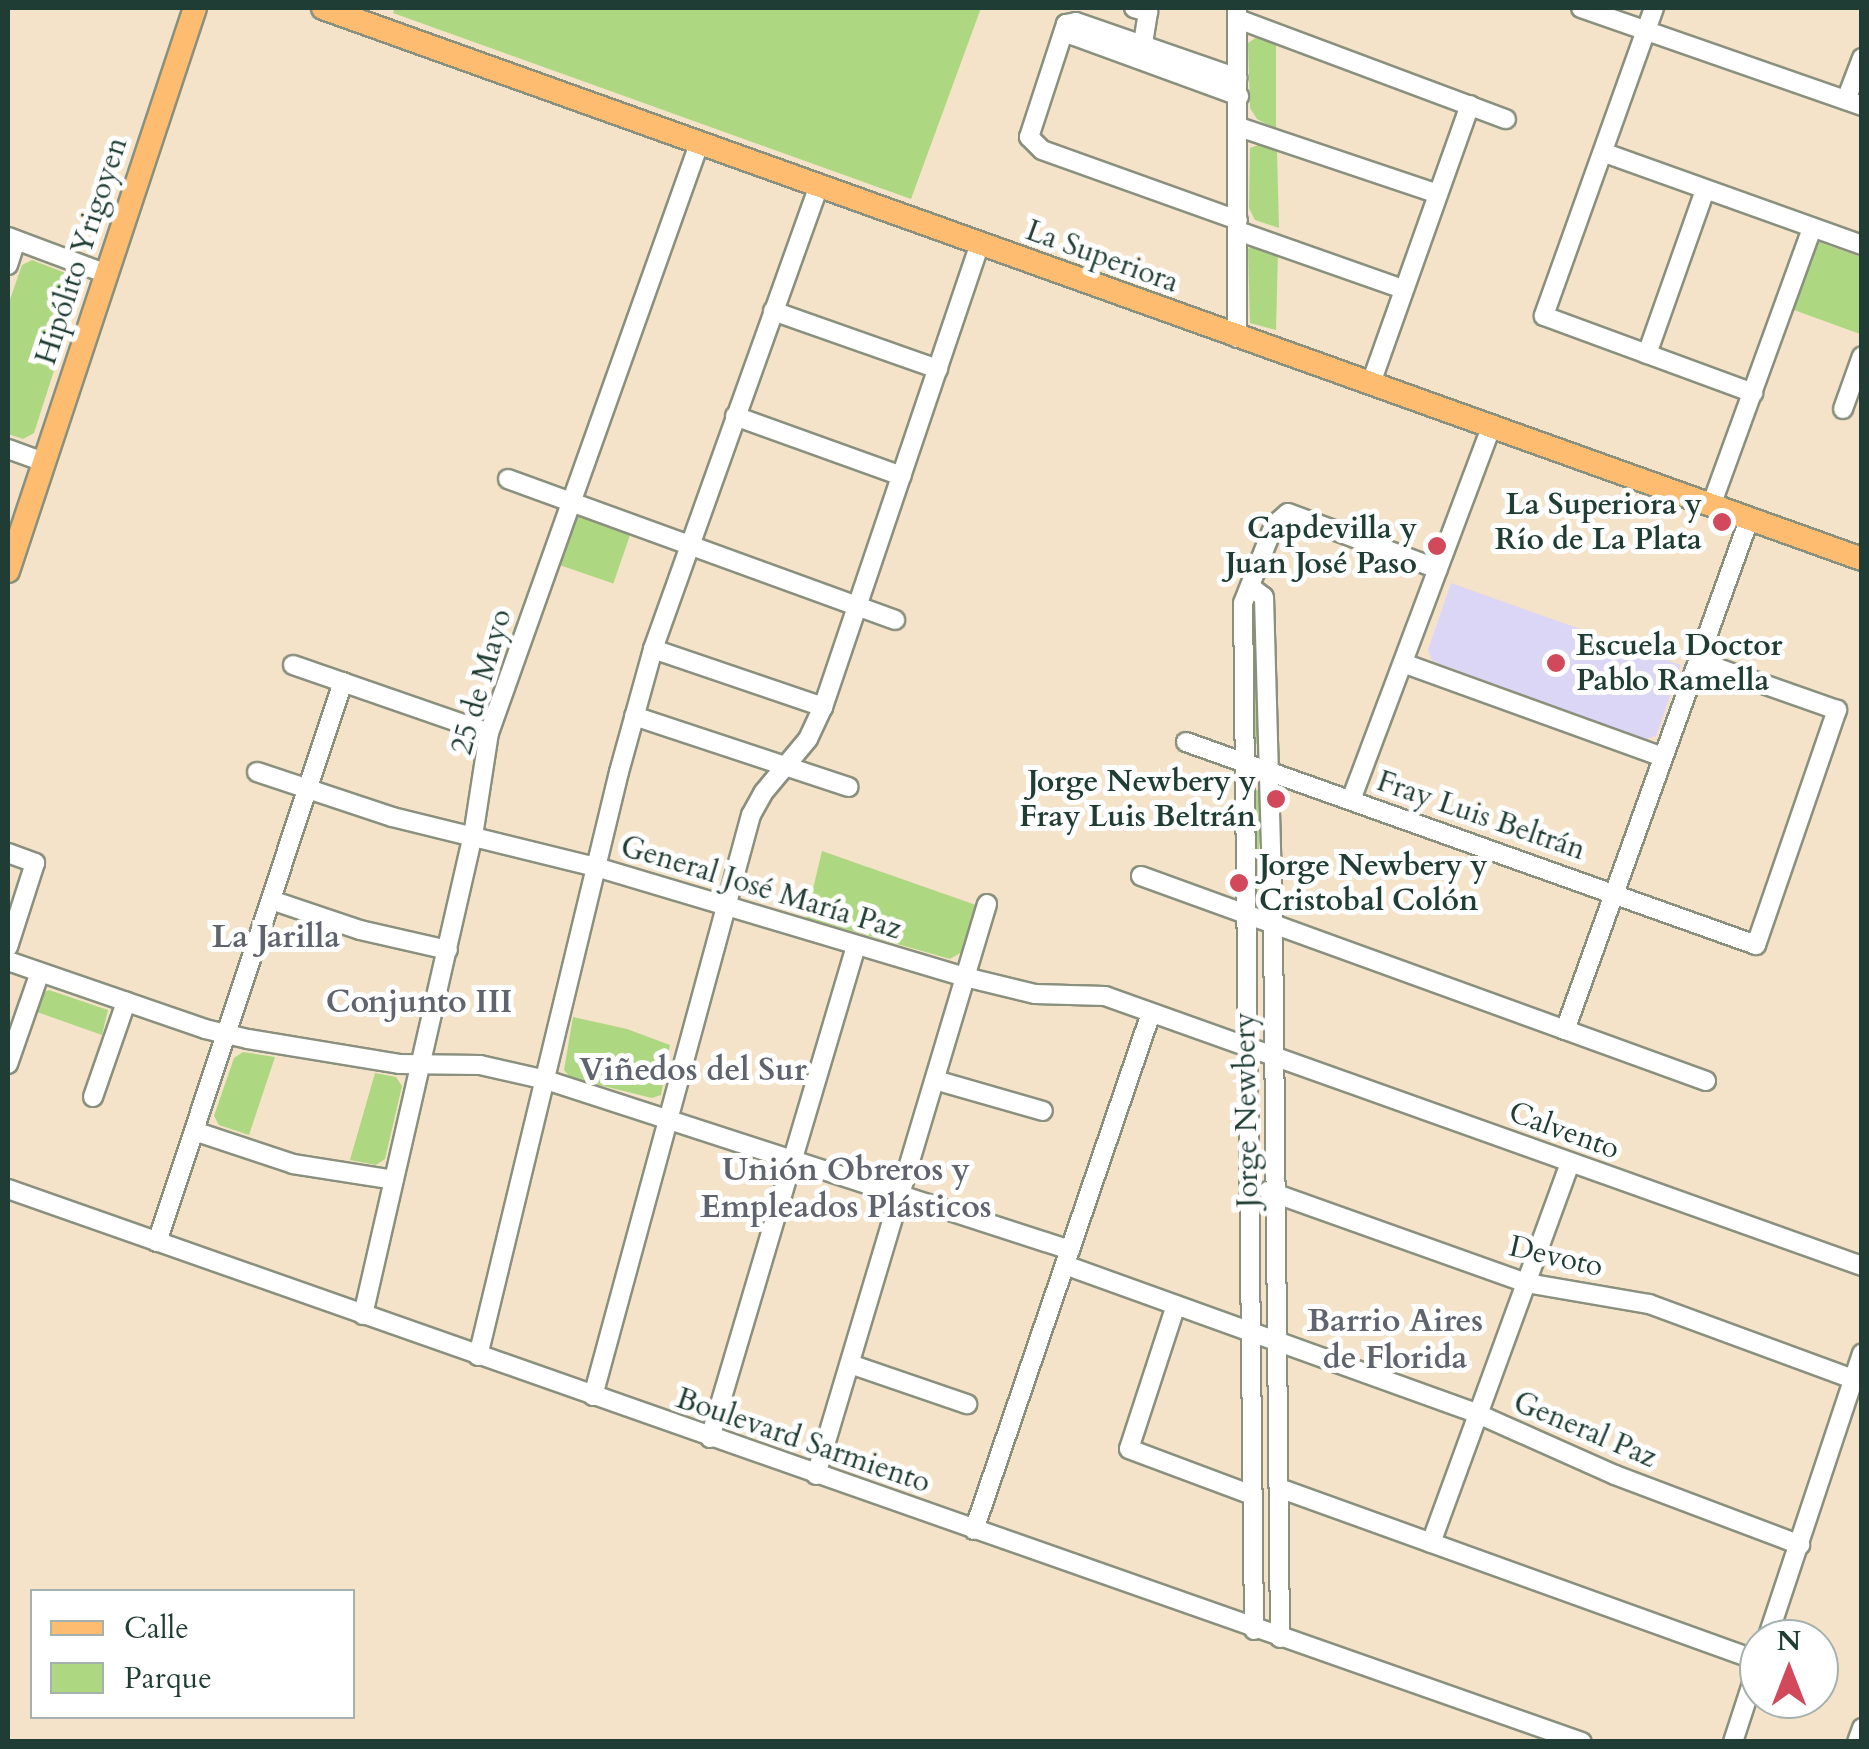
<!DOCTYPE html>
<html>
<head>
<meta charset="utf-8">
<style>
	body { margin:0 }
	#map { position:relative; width:1869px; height:1749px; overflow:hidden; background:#f4e3c9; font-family:Cardo,serif }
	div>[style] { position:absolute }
	.built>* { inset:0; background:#dcd6f6 }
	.green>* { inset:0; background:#aed782; transform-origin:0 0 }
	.roads { filter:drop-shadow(2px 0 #8a907e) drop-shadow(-2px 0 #8a907e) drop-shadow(0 2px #8a907e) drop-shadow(0 -2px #8a907e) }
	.minor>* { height:18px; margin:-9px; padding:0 9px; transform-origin:9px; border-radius:9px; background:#fff }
	.major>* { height:22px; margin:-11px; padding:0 11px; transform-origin:11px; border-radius:11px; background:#febc70 }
	.dots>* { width:28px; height:28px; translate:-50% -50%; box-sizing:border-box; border:5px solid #fff; border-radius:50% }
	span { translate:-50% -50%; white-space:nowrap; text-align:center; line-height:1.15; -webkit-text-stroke:10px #fff; paint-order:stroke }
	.street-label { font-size:30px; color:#1f3d34 }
	.poi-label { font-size:30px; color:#1f3d34; font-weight:700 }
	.right { translate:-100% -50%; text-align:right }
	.left { translate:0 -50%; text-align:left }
	.neighbourhood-label { font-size:32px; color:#5f646f; font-weight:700 }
	.frame { position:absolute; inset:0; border:10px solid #1f3d34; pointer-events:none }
	.legend { position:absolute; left:30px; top:1589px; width:325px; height:130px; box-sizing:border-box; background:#fff; border:2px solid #a5b1ae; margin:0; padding:12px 18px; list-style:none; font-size:30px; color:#1f3d34 }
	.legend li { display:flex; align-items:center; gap:20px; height:50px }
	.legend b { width:50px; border:2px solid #a5b1ae }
	.north { position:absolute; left:1739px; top:1619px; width:100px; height:100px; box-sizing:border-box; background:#fff; border:2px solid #a5b1ae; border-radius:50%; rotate:0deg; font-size:28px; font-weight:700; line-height:40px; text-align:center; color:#1f3d34 }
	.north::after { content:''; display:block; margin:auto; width:35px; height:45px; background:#d1495b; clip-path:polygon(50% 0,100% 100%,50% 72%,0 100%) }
</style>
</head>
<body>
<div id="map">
	<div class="built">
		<i style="clip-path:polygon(1451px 583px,1681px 665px,1656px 736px,1646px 739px,1432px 661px,1428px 650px)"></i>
	</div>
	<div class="green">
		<i style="clip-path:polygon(395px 8px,981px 8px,911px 199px,393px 13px)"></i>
		<i style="clip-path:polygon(1257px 37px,1276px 45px,1276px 129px,1257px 119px,1250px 108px,1248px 43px)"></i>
		<i style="clip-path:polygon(1261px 144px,1277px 151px,1279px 228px,1255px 220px,1249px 208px,1250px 148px)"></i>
		<i style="clip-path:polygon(1819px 242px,1861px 257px,1860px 334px,1794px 310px)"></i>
		<i style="clip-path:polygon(1256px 244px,1278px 251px,1276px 330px,1250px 323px,1248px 249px)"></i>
		<i style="clip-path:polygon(32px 260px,76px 277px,81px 286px,34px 433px,23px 439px,8px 434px,8px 305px,22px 265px)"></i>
		<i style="left:577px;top:514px;width:57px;height:54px;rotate:19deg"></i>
		<i style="clip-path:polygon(1253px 606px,1258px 608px,1257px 744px,1253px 743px,1248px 608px)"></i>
		<i style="clip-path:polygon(1253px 788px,1259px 791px,1259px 895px,1252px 894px)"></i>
		<i style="clip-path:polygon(822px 851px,976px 905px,962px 952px,950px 959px,806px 918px)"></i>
		<i style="clip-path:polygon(49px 990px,108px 1010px,102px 1035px,37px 1012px,44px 992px)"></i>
		<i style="clip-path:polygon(573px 1017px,627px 1029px,670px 1045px,661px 1095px,652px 1098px,571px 1078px,564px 1070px)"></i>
		<i style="clip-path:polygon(243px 1052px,275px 1057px,249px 1135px,219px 1125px,214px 1116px,234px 1058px)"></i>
		<i style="clip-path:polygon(375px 1073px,396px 1077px,402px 1086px,385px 1159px,376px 1165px,350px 1160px)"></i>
	</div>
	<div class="roads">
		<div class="minor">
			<i style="left:1134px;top:8px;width:15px;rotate:16deg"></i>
			<i style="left:1148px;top:12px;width:31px;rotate:99deg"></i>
			<i style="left:1581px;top:8px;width:298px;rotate:19.2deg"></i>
			<i style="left:1654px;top:8px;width:327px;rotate:109.7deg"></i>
			<i style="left:1544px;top:316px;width:223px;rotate:20.2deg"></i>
			<i style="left:1238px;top:19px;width:286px;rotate:20.5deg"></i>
			<i style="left:1066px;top:24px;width:119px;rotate:108.1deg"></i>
			<i style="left:1029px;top:137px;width:18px;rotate:45deg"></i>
			<i style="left:1042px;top:150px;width:208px;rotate:19.7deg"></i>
			<i style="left:1066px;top:24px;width:13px;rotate:61deg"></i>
			<i style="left:1072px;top:35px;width:178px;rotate:20.1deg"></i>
			<i style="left:1066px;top:24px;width:10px;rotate:-11deg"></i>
			<i style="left:1076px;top:22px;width:171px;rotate:19.1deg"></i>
			<i style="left:1846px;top:100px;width:45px;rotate:-69.1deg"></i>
			<i style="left:1239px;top:127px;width:207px;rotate:18.6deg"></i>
			<i style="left:1605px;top:153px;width:273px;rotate:19.7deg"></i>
			<i style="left:1238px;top:231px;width:175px;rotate:19.4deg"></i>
			<i style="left:8px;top:237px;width:106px;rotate:20.5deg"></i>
			<i style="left:8px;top:265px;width:26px;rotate:-72deg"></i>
			<i style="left:773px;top:311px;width:175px;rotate:19.4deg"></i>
			<i style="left:1237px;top:338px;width:330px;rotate:-90deg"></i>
			<i style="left:1647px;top:354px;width:174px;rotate:-70.5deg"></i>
			<i style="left:1371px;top:383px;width:295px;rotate:-70.4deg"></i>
			<i style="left:1843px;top:409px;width:56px;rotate:-70.3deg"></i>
			<i style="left:735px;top:416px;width:177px;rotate:19.8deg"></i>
			<i style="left:8px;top:449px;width:37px;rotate:20deg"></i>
			<i style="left:508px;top:479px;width:412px;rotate:20deg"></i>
			<i style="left:1712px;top:503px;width:293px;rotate:-70deg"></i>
			<i style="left:1251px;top:587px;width:16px;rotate:38deg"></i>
			<i style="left:1264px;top:597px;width:327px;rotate:88.4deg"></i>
			<i style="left:1273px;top:924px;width:714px;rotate:89.44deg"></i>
			<i style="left:653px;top:649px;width:180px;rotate:18.8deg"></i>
			<i style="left:1403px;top:663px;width:276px;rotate:19.9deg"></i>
			<i style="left:293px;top:665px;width:207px;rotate:19.1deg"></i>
			<i style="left:634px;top:716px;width:226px;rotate:18.3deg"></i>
			<i style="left:1186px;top:742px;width:605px;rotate:19.6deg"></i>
			<i style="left:1756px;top:945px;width:249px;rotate:-71deg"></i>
			<i style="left:1837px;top:710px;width:147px;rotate:-160.6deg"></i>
			<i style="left:257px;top:772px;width:142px;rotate:18.4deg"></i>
			<i style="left:392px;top:817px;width:210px;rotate:13.8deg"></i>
			<i style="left:596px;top:867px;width:385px;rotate:16.6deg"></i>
			<i style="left:965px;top:977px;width:72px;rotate:13.7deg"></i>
			<i style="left:1035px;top:994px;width:70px;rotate:1.6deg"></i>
			<i style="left:1105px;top:996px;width:804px;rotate:19.63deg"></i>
			<i style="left:1351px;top:800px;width:401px;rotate:-69.4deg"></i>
			<i style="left:8px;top:853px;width:29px;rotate:20deg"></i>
			<i style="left:35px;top:863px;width:88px;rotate:107.8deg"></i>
			<i style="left:1141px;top:876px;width:601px;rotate:19.94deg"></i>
			<i style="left:271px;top:900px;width:94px;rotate:18.6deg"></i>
			<i style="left:360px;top:930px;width:90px;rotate:12.8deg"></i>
			<i style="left:8px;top:961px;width:208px;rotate:19deg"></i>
			<i style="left:205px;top:1029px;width:44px;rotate:13.1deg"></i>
			<i style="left:248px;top:1039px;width:153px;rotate:9.4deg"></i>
			<i style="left:399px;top:1064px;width:81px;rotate:0.7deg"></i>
			<i style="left:480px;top:1065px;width:68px;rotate:12.8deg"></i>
			<i style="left:546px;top:1080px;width:551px;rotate:17.97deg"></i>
			<i style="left:1565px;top:1030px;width:545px;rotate:-70.17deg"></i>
			<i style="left:8px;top:1064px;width:97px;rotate:-70.8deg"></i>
			<i style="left:935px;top:1080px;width:112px;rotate:16deg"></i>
			<i style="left:93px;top:1097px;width:101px;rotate:-70.8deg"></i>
			<i style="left:194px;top:1131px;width:104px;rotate:18.4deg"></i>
			<i style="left:293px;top:1164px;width:102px;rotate:9deg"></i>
			<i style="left:8px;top:1189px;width:1668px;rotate:19.36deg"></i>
			<i style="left:1268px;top:1191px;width:274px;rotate:19.6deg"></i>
			<i style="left:1526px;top:1283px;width:125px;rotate:9.7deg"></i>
			<i style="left:1649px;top:1304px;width:217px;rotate:20.2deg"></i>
			<i style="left:157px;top:1242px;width:590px;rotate:-71.63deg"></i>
			<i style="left:1065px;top:1265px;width:439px;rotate:19.8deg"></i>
			<i style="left:1478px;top:1414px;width:150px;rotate:24deg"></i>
			<i style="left:1615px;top:1475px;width:198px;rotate:20.7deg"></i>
			<i style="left:1176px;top:1305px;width:151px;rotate:108.1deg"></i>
			<i style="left:1129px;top:1449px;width:131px;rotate:20.5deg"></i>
			<i style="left:363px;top:1315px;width:491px;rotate:-77.1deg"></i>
			<i style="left:473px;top:836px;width:104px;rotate:-81.2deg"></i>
			<i style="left:489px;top:733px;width:628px;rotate:-70.38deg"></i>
			<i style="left:478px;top:1356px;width:601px;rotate:-76.43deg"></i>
			<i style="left:619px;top:772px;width:128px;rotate:-74.5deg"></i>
			<i style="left:653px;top:649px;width:493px;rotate:-70.3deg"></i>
			<i style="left:850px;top:1364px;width:124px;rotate:18.9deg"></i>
			<i style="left:593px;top:1396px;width:602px;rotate:-74.79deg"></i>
			<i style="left:751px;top:815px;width:25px;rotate:-61deg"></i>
			<i style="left:763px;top:793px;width:70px;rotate:-50.2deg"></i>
			<i style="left:808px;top:739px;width:35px;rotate:-65deg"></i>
			<i style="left:823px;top:707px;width:489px;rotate:-71.3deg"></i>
			<i style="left:710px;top:1438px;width:513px;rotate:-73.47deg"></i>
			<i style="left:816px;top:1475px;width:596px;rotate:-73.33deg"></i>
			<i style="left:1279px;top:1488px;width:510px;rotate:19.82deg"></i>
			<i style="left:974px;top:1530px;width:546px;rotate:-71.1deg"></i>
			<i style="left:1431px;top:1543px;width:405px;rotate:-69.9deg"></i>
			<i style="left:1254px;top:1630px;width:1027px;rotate:-90.61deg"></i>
			<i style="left:1243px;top:603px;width:84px;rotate:-68.3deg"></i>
			<i style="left:1274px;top:525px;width:18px;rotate:-41deg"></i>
			<i style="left:1288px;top:513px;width:160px;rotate:20.5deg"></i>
			<i style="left:1767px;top:1639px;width:301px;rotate:-71.6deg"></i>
			<i style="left:1733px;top:1742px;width:84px;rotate:-72deg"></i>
			<i style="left:1857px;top:1742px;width:15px;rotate:-70deg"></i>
		</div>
		<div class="major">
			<i style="left:323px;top:8px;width:1635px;rotate:19.7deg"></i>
			<i style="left:8px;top:571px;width:593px;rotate:-71.63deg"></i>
		</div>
	</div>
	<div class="dots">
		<i style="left:1722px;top:522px;background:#d1495b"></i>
		<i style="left:1437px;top:546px;background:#d1495b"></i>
		<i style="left:1556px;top:663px;background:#d1495b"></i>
		<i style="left:1276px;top:799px;background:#d1495b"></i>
		<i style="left:1239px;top:883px;background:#d1495b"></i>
	</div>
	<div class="street-label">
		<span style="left:82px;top:251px;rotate:-72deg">Hipólito Yrigoyen</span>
		<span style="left:1102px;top:257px;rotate:20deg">La Superiora</span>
		<span style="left:482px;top:682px;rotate:-74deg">25 de Mayo</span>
		<span style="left:1481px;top:816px;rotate:19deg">Fray Luis Beltrán</span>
		<span style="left:761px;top:888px;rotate:17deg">General José María Paz</span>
		<span style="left:1247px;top:1110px;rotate:-91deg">Jorge Newbery</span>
		<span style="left:1564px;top:1131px;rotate:20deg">Calvento</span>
		<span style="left:1556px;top:1257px;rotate:13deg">Devoto</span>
		<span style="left:1585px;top:1430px;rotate:23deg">General Paz</span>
		<span style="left:803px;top:1441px;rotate:19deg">Boulevard Sarmiento</span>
	</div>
	<div class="poi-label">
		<span class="right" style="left:1702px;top:522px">La Superiora y<br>Río de La Plata</span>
		<span class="right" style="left:1417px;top:546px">Capdevilla y<br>Juan José Paso</span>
		<span class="left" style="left:1576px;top:663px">Escuela Doctor<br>Pablo Ramella</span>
		<span class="right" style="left:1256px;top:799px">Jorge Newbery y<br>Fray Luis Beltrán</span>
		<span class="left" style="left:1259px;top:883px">Jorge Newbery y<br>Cristobal Colón</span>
	</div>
	<div class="neighbourhood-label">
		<span style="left:276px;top:937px">La Jarilla</span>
		<span style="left:419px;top:1002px">Conjunto III</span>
		<span style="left:693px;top:1070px">Viñedos del Sur</span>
		<span style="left:846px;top:1189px">Unión Obreros y<br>Empleados Plásticos</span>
		<span style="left:1395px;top:1340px">Barrio Aires<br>de Florida</span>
	</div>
	<div class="frame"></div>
	<ul class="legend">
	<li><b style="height:12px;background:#febc70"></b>Calle</li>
	<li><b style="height:28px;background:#aed782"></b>Parque</li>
	</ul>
	<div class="north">N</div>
</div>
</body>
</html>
